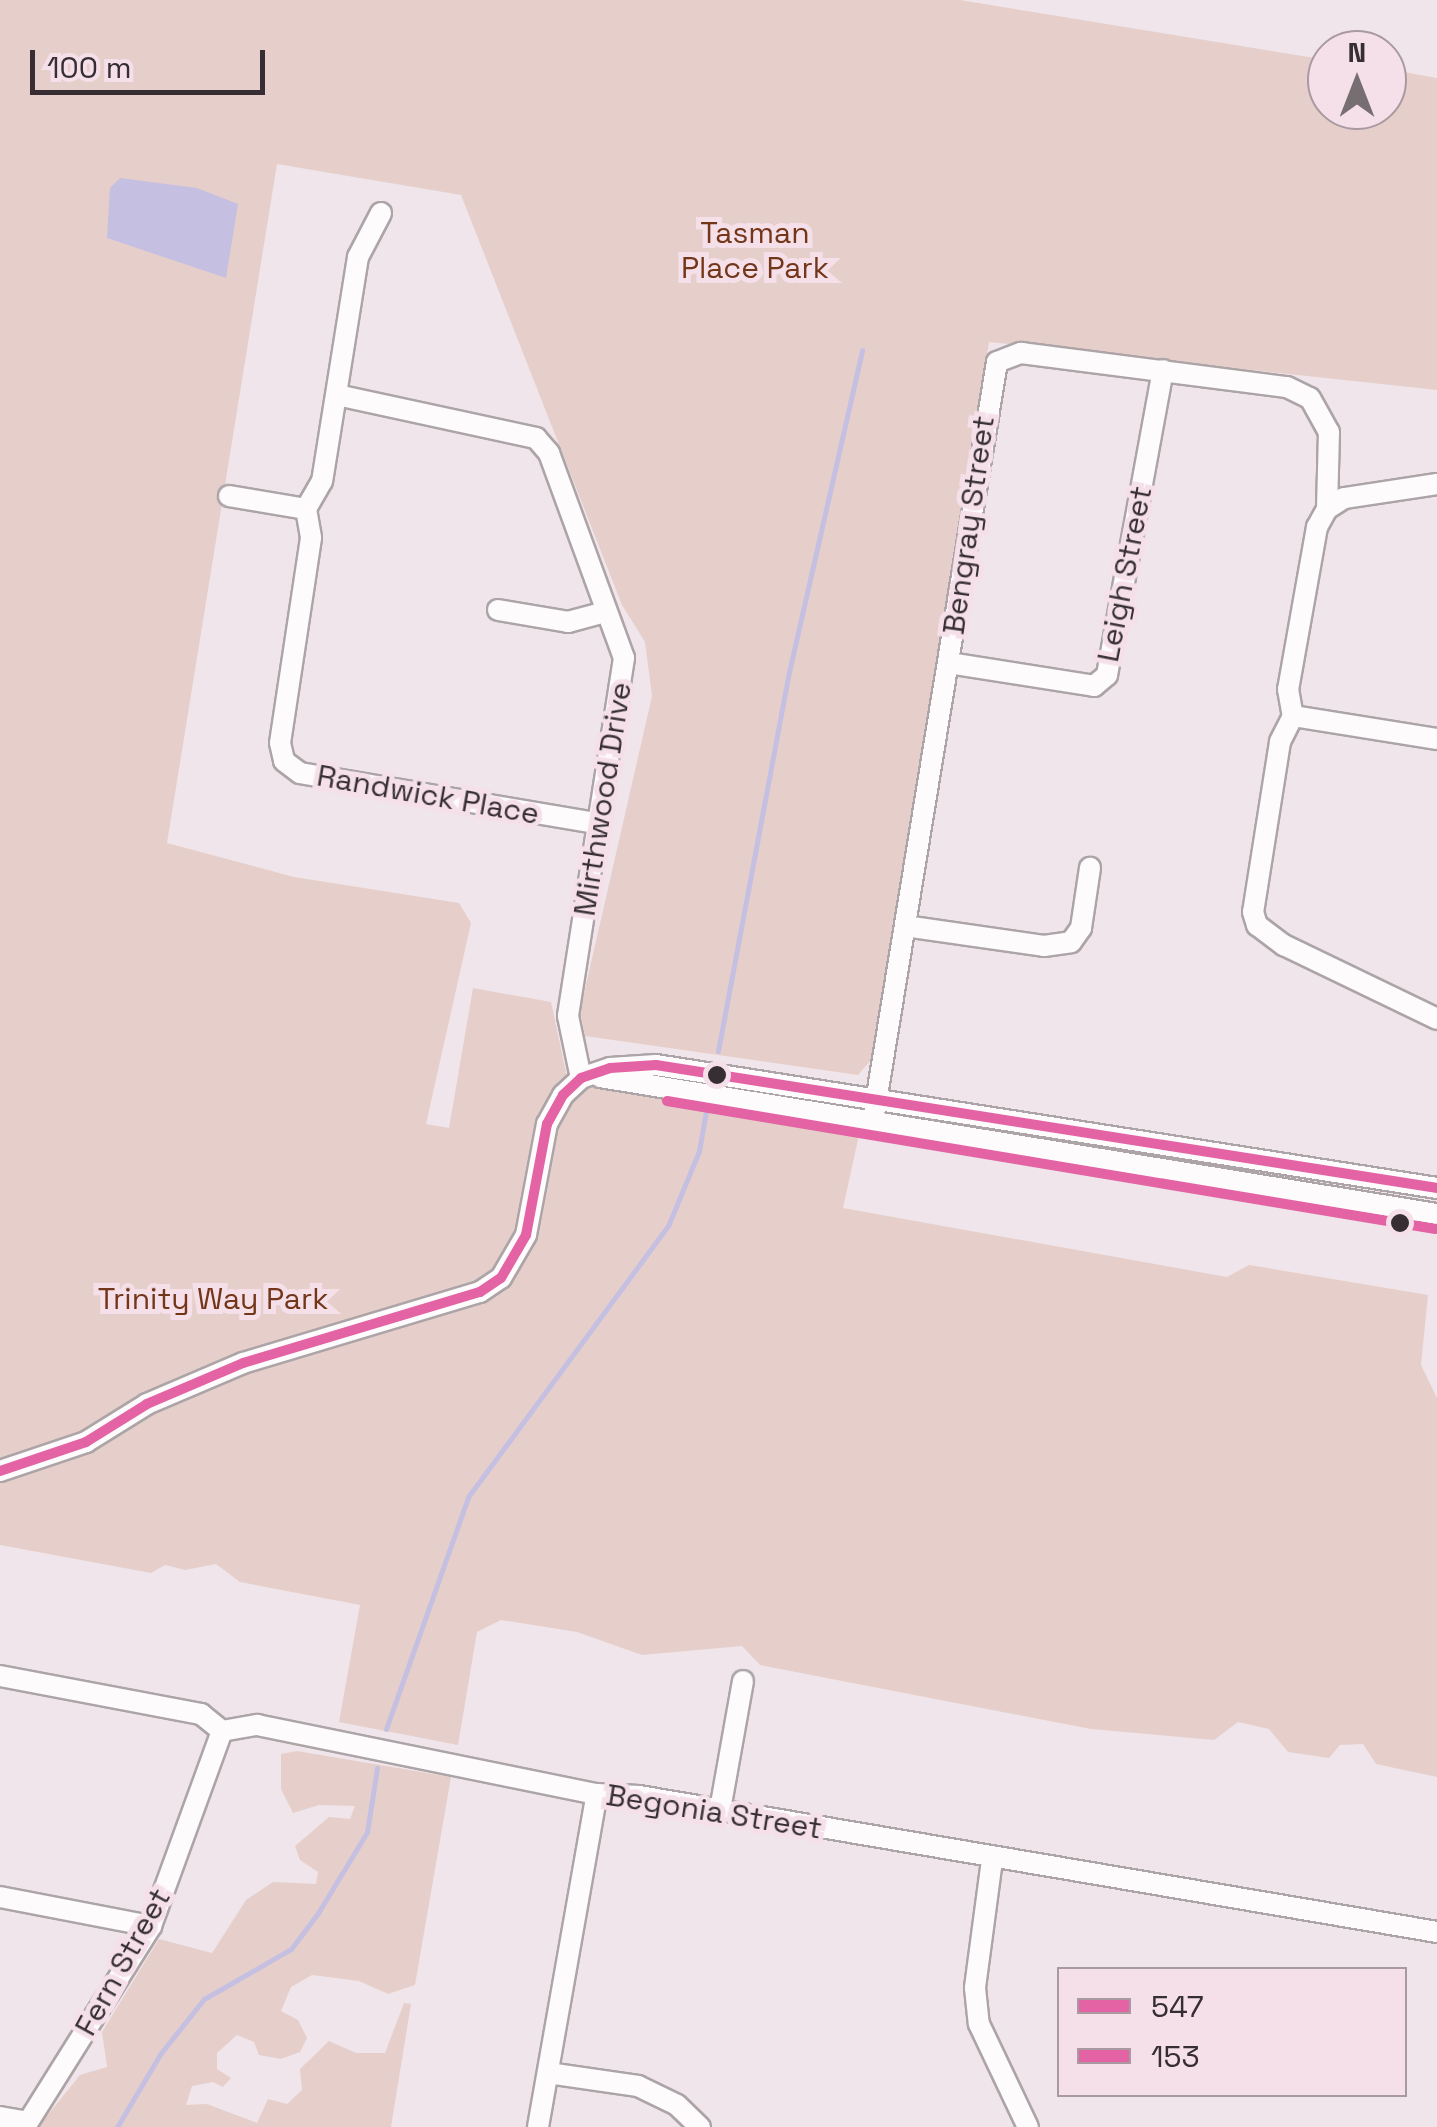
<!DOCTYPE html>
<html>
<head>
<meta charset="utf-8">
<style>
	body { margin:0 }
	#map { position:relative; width:1437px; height:2127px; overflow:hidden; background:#f0e5ea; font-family:"Space Grotesk",sans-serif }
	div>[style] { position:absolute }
	.green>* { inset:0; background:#e6cfca }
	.water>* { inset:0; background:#c5bfe2 }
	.stream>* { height:5px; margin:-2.5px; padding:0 2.5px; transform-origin:2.5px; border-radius:2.5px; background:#c5bfe2 }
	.roads { filter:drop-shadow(2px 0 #aca4a7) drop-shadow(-2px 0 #aca4a7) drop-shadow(0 2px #aca4a7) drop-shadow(0 -2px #aca4a7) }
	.minor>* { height:20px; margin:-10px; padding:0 10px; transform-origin:10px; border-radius:10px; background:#fdfbfc }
	.bus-1>* { height:10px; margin:-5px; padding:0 5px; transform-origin:5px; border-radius:5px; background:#e463a4 }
	.bus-2>* { height:10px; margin:-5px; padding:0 5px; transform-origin:5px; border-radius:5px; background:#e463a4 }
	.dots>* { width:28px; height:28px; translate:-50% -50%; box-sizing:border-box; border:5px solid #f5e0ea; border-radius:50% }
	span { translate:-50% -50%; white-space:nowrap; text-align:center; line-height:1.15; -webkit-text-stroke:10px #f5e0ea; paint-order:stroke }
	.park-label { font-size:30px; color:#743619 }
	.street-label { font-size:30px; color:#362e32 }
	.legend { position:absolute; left:1057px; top:1967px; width:350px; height:130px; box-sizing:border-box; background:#f5e0ea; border:2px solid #a999a0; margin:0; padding:12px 18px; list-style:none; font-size:30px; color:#362e32 }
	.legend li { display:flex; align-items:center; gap:20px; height:50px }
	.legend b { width:50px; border:2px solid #a999a0 }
	.north { position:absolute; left:1307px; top:30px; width:100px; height:100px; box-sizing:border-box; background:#f5e0ea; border:2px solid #a999a0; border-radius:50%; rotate:0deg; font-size:28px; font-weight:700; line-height:40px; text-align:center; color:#362e32 }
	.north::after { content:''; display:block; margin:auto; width:35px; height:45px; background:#776e72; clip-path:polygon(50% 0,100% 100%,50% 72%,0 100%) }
	.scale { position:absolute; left:30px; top:50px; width:235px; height:45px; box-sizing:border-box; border:5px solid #362e32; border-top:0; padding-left:12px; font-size:30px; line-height:35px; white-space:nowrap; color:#362e32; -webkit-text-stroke:8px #f5e0ea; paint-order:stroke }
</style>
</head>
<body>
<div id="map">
	<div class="green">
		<i style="clip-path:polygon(0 0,960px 0,1327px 60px,1327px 110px,1387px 110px,1387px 69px,1437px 78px,1437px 390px,989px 342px,871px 1060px,858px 1075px,585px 1036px,580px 1011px,652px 696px,645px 642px,622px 605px,461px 195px,277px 164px,167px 843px,294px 877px,459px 903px,471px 923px,426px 1124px,449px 1128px,473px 988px,551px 1002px,569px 1086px,615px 1088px,859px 1135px,843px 1208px,1227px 1277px,1249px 1265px,1428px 1295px,1421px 1365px,1437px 1398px,1437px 1777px,1376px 1764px,1363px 1744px,1340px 1745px,1329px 1758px,1288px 1752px,1269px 1729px,1238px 1722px,1214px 1740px,1091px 1729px,760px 1665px,742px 1646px,642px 1655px,577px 1632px,501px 1620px,477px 1632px,458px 1745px,339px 1722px,360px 1605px,240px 1582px,216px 1564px,185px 1570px,165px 1565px,151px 1573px,0 1545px)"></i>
		<i style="clip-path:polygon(297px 1751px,451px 1777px,415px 1985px,388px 1994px,359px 1981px,312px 1975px,291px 1987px,281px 2011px,298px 2020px,307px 2038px,300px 2052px,281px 2059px,259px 2055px,254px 2042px,237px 2035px,217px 2053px,217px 2069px,231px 2078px,223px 2087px,213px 2082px,192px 2086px,186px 2105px,207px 2104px,257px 2123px,268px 2099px,287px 2104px,302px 2090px,300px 2069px,329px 2041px,356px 2053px,385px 2053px,404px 2003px,411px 2004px,391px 2127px,38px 2127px,80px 2075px,107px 2067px,102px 2032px,159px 1939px,212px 1953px,246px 1900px,273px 1882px,316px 1884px,318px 1872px,300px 1860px,295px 1846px,329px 1817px,350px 1819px,355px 1806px,319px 1805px,293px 1813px,281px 1789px,281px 1754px)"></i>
	</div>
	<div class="water">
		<i style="clip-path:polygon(120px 178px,197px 188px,238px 204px,226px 278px,107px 238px,110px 188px)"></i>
	</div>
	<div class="stream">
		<i style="left:718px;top:1051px;width:386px;rotate:-79.4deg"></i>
		<i style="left:789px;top:672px;width:330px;rotate:-77.2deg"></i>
		<i style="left:386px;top:1729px;width:246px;rotate:-70.5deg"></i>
		<i style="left:468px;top:1497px;width:337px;rotate:-53.6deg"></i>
		<i style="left:668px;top:1226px;width:81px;rotate:-67.5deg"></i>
		<i style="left:699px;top:1151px;width:40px;rotate:-80deg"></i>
		<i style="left:117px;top:2127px;width:86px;rotate:-59.3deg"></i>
		<i style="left:161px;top:2053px;width:69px;rotate:-51.5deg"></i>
		<i style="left:204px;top:1999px;width:100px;rotate:-29.9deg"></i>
		<i style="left:291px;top:1949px;width:45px;rotate:-53.1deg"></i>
		<i style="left:318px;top:1913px;width:95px;rotate:-58.8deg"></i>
		<i style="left:367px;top:1832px;width:65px;rotate:-81.1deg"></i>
	</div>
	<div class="roads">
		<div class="minor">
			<i style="left:381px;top:213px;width:50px;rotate:117.6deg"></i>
			<i style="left:358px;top:257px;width:227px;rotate:99.1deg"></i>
			<i style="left:322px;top:481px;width:32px;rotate:120deg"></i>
			<i style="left:306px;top:509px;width:29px;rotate:80deg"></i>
			<i style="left:311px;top:538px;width:207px;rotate:98.6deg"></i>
			<i style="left:280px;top:743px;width:18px;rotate:77deg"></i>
			<i style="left:284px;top:761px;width:20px;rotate:37deg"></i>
			<i style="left:300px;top:773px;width:304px;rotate:9.6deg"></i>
			<i style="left:337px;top:395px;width:204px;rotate:12.2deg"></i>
			<i style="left:536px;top:438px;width:20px;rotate:49deg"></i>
			<i style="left:549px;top:453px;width:218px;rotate:69.9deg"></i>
			<i style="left:624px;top:658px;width:362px;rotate:98.9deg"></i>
			<i style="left:568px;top:1016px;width:63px;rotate:78.2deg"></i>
			<i style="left:1437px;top:484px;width:94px;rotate:171.4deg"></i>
			<i style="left:1344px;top:498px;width:20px;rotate:147deg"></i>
			<i style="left:1327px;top:509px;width:21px;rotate:119deg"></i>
			<i style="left:1317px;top:527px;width:165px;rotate:100.1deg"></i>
			<i style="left:1288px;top:689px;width:27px;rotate:80deg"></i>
			<i style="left:1293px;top:716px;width:29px;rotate:117deg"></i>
			<i style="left:1280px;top:742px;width:172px;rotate:99deg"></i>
			<i style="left:1253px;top:912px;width:14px;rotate:73deg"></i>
			<i style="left:1257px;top:925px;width:34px;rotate:37deg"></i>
			<i style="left:1284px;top:945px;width:170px;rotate:25.8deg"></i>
			<i style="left:229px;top:496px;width:78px;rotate:9.6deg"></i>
			<i style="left:498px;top:610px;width:71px;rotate:9.7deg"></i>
			<i style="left:568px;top:622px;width:39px;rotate:-15deg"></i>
			<i style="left:949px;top:663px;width:147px;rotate:9deg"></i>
			<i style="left:1094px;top:686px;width:17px;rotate:-40deg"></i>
			<i style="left:1107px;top:675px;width:310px;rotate:-79.6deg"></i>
			<i style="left:1293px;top:716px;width:146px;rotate:9.1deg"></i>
			<i style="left:905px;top:926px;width:140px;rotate:8.2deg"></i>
			<i style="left:1044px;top:946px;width:27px;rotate:-8deg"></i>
			<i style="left:1071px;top:942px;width:17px;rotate:-54deg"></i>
			<i style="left:1081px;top:928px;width:61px;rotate:-81.5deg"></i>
			<i style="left:600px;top:1077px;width:848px;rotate:9.3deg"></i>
			<i style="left:873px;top:1120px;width:768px;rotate:-80.71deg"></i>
			<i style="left:997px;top:362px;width:26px;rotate:-21deg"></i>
			<i style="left:1021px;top:353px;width:268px;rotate:7.3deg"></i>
			<i style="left:1287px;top:387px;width:25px;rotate:26deg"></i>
			<i style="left:1310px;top:398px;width:39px;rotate:61deg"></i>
			<i style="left:1329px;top:432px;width:77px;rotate:91.5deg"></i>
			<i style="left:0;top:1471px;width:91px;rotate:-18.6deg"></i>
			<i style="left:86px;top:1442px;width:72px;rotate:-31.9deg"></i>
			<i style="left:147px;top:1404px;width:104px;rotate:-23.1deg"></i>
			<i style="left:243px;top:1363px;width:247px;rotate:-16.7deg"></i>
			<i style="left:480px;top:1292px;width:25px;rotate:-34deg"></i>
			<i style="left:501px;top:1278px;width:50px;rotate:-59.8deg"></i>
			<i style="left:526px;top:1235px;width:113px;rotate:-79.3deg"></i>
			<i style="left:547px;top:1124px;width:33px;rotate:-61deg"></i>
			<i style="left:563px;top:1095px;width:25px;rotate:-43deg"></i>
			<i style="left:581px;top:1078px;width:31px;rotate:-19deg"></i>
			<i style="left:610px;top:1068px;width:46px;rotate:-3.7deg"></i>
			<i style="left:656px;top:1065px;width:791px;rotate:8.95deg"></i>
			<i style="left:0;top:1676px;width:205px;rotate:10.7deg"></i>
			<i style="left:201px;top:1714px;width:27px;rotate:39deg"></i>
			<i style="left:222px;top:1731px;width:36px;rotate:-10deg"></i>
			<i style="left:257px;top:1725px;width:347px;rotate:11.5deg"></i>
			<i style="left:597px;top:1794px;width:42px;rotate:2.7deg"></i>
			<i style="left:639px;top:1796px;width:810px;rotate:9.67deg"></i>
			<i style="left:720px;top:1810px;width:131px;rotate:-79.9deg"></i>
			<i style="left:992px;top:1860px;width:129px;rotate:97.6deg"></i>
			<i style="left:975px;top:1988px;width:36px;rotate:84deg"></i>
			<i style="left:979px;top:2024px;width:114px;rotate:64.6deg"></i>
			<i style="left:0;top:1897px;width:154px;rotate:10.9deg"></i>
			<i style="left:548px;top:2073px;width:91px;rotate:8.2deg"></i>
			<i style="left:638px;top:2086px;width:43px;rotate:26deg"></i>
			<i style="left:677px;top:2105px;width:32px;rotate:44deg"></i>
			<i style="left:0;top:2117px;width:28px;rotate:10deg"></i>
			<i style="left:25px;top:2127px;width:237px;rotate:-57.9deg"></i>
			<i style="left:151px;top:1926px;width:208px;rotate:-70deg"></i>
			<i style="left:538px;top:2127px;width:338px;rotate:-80deg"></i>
		</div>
	</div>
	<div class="bus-1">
		<i style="left:0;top:1471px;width:91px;rotate:-18.6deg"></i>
		<i style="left:86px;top:1442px;width:72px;rotate:-31.9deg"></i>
		<i style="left:147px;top:1404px;width:104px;rotate:-23.1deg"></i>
		<i style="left:243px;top:1363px;width:247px;rotate:-16.7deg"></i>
		<i style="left:480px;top:1292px;width:25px;rotate:-34deg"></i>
		<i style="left:501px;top:1278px;width:50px;rotate:-59.8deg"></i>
		<i style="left:526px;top:1235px;width:113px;rotate:-79.3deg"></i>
		<i style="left:547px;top:1124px;width:33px;rotate:-61deg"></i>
		<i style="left:563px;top:1095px;width:25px;rotate:-43deg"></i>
		<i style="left:581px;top:1078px;width:31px;rotate:-19deg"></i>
		<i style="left:610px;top:1068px;width:46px;rotate:-3.7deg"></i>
		<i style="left:656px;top:1065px;width:791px;rotate:8.95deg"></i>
	</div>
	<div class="bus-2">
		<i style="left:667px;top:1101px;width:779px;rotate:9.46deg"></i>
	</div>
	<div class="dots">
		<i style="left:717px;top:1075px;background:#362e32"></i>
		<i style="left:1400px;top:1223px;background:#362e32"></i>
	</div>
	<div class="park-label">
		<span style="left:755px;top:250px">Tasman<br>Place Park</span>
		<span style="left:213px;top:1299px">Trinity Way Park</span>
	</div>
	<div class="street-label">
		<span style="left:969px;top:525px;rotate:-82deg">Bengray Street</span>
		<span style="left:1125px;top:574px;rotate:-79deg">Leigh Street</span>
		<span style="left:428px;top:795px;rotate:10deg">Randwick Place</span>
		<span style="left:603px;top:799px;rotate:-81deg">Mirthwood Drive</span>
		<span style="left:714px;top:1812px;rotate:9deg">Begonia Street</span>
		<span style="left:123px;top:1962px;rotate:-61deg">Fern Street</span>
	</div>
	<ul class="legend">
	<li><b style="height:12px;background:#e463a4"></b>547</li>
	<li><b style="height:12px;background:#e463a4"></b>153</li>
	</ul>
	<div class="north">N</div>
	<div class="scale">100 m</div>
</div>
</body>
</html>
